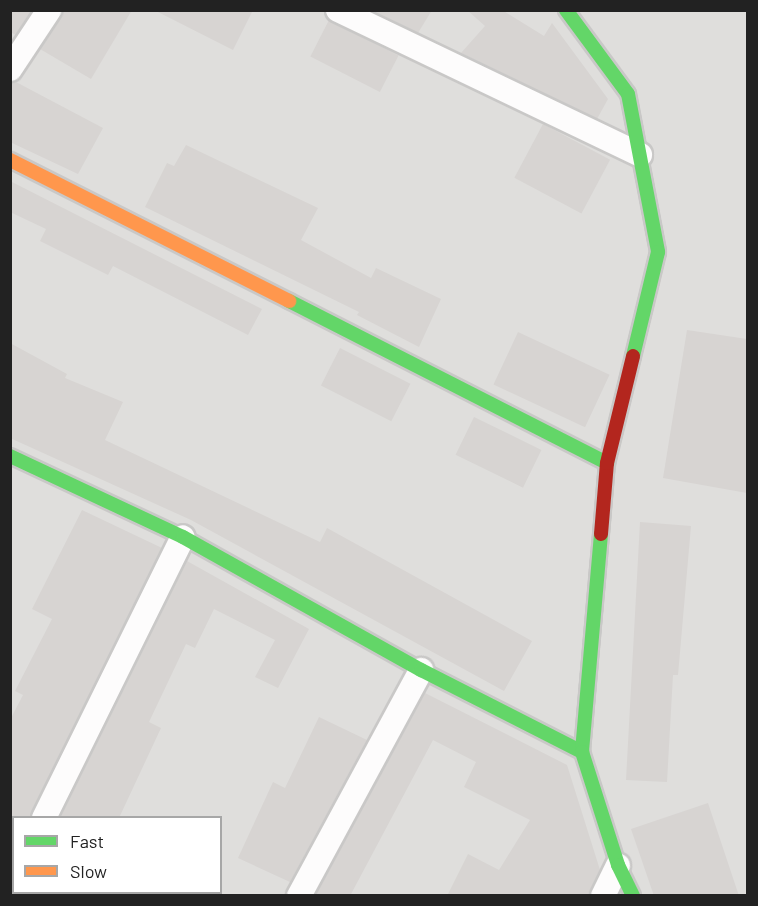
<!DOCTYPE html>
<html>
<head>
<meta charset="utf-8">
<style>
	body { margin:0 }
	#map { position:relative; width:758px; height:906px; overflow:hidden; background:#f0eeeb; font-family:Barlow,sans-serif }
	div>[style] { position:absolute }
	.residential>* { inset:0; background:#dfdedc }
	.building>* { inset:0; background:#d7d4d2; transform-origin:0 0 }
	.roads { filter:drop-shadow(2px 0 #c9c8c7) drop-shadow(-2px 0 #c9c8c7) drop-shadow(0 2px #c9c8c7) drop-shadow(0 -2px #c9c8c7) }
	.street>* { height:24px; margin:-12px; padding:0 12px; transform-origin:12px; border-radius:12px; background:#fdfcfc }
	.fast>* { height:14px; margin:-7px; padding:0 7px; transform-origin:7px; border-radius:7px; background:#63d668 }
	.slow>* { height:14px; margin:-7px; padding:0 7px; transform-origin:7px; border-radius:7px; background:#ff974d }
	.jam>* { height:14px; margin:-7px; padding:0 7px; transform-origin:7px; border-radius:7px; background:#b3261e }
	span { translate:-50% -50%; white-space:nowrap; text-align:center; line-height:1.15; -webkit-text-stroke:6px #fff; paint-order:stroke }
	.frame { position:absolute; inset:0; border:12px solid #222; pointer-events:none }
	.legend { position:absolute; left:12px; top:816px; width:210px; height:78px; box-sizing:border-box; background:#fff; border:2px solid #a7a7a7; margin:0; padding:8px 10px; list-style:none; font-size:18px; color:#222 }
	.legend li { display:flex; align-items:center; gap:12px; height:30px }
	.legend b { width:30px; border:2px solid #a7a7a7 }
</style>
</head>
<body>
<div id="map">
	<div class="residential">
		<i style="clip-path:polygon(evenodd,10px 11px,747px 11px,747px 895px,11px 895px,10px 11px,14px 818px,220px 818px,220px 892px,14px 892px,14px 818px)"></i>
	</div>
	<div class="building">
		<i style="clip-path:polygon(10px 10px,32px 10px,16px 35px,10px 32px)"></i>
		<i style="clip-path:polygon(63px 10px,132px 10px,91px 79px,40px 49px)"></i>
		<i style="clip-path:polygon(154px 10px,253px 10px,233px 50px)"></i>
		<i style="clip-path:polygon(372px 10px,432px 10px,418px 33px)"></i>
		<i style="clip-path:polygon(467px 10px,502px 10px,544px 36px,552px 23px,608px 99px,597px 119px,461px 53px,485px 26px)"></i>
		<i style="left:329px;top:20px;width:78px;height:41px;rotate:27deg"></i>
		<i style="clip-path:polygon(16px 82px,103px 128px,78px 174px,10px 142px,10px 83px)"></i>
		<i style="left:543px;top:124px;width:76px;height:61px;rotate:28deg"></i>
		<i style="clip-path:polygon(186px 145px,318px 208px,301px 240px,371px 278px,376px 268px,441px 299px,419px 347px,357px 315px,359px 312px,145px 207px,167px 163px,174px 166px)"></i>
		<i style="clip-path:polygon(10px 181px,262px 309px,248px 335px,113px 266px,108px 275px,40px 241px,46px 229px,10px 212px)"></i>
		<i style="clip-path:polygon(687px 330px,747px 339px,747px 493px,663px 478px)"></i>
		<i style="left:518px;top:332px;width:101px;height:58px;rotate:25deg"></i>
		<i style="clip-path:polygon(10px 343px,67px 374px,65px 378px,123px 402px,105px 440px,320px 542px,327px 528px,532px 641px,504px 691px,191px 520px,10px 438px)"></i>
		<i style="left:340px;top:348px;width:79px;height:42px;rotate:27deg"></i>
		<i style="left:474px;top:417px;width:75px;height:42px;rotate:26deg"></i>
		<i style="clip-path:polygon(82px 510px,162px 548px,30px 818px,10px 818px,10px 720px,23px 695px,15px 691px,52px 619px,32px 609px)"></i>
		<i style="clip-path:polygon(640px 522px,691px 526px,678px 675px,673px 675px,667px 782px,626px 780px)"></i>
		<i style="clip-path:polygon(187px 561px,309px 629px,278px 688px,255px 677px,275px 640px,214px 609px,195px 648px,186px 644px,149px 722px,161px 728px,119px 818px,60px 818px)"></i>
		<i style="clip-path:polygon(425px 693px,567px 765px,600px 870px,589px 896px,447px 896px,468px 854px,499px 870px,530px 820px,464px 787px,476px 762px,433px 740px,350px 896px,316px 894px)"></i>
		<i style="clip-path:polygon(319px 717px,367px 740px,290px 882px,238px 858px,273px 782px,285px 788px)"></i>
		<i style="clip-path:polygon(708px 803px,739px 896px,654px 896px,631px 829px)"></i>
	</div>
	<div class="roads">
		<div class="street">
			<i style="left:338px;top:10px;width:335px;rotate:25.6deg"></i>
			<i style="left:10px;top:69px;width:71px;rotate:-56.5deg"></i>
			<i style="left:44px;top:818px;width:313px;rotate:-63.7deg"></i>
			<i style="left:10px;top:886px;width:7px;rotate:-56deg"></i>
			<i style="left:299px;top:896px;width:257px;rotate:-61.6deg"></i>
			<i style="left:603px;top:896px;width:34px;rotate:-64deg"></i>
		</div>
		<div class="fast">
			<i style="left:566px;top:10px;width:104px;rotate:53.6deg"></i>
			<i style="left:628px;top:94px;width:161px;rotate:79.2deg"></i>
			<i style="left:658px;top:252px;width:107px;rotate:103.5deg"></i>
			<i style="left:289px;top:301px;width:357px;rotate:27deg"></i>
			<i style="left:10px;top:456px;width:191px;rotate:25.1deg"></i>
			<i style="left:183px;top:537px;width:273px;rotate:29.2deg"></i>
			<i style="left:421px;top:670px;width:181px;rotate:27deg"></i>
			<i style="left:601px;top:534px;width:219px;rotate:95deg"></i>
			<i style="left:582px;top:752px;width:119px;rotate:72.3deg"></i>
			<i style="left:618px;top:865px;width:34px;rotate:64deg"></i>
		</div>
		<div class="slow">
			<i style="left:10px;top:160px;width:313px;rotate:26.8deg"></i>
		</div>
		<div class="jam">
			<i style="left:601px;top:534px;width:71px;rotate:-85.2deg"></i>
			<i style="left:607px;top:463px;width:110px;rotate:-76.3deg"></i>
		</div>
	</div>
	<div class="frame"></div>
	<ul class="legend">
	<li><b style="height:8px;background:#63d668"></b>Fast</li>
	<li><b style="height:8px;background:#ff974d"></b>Slow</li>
	</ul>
</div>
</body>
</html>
